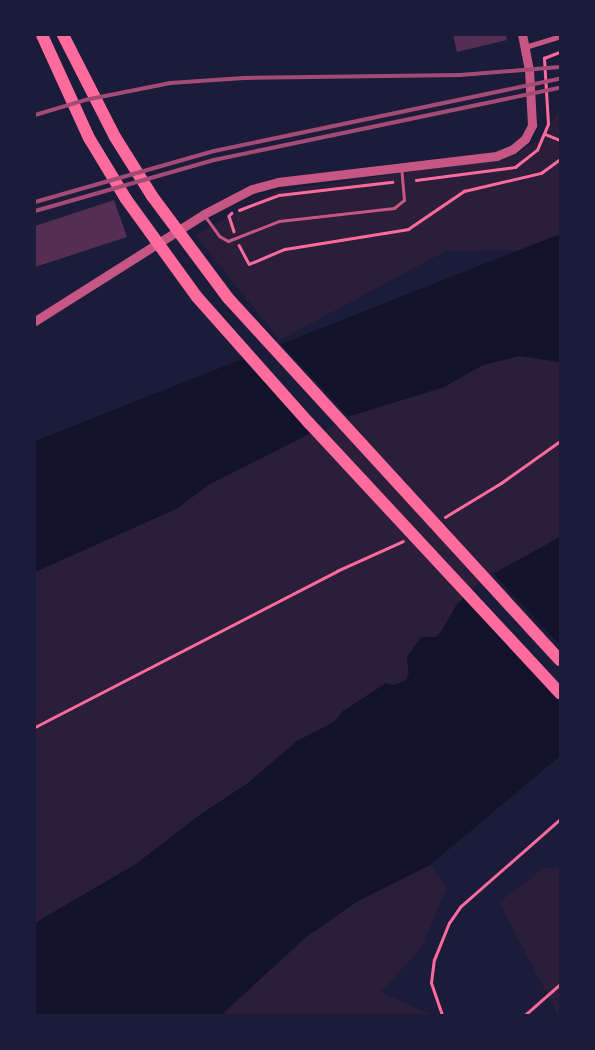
<!DOCTYPE html>
<html>
<head>
<meta charset="utf-8">
<style>
	body { margin:0 }
	#map { position:relative; width:595px; height:1050px; overflow:hidden; background:#1b1b3a; font-family:"Alegreya Sans",sans-serif }
	div>[style] { position:absolute }
	.green>* { inset:0; background:#2a1e3b }
	.water>* { inset:0; background:#12122b }
	.pier>* { inset:0; background:#1b1b3a }
	.building>* { inset:0; background:#542f53 }
	.path>* { height:2.5px; margin:-1.25px; padding:0 1.25px; transform-origin:1.25px; border-radius:1.25px; background:#ff6b9d }
	.service>* { height:3px; margin:-1.5px; padding:0 1.5px; transform-origin:1.5px; border-radius:1.5px; background:#c65784 }
	.minor>* { height:5px; margin:-2.5px; padding:0 2.5px; transform-origin:2.5px; border-radius:2.5px; background:#c65784 }
	.tertiary>* { height:9px; margin:-4.5px; padding:0 4.5px; transform-origin:4.5px; border-radius:4.5px; background:#c65784 }
	.motorway>* { height:12px; margin:-6px; padding:0 6px; transform-origin:6px; border-radius:6px; background:#ff6b9d }
	.rail>* { height:4px; margin:-2px; padding:0 2px; transform-origin:2px; border-radius:2px; background:#a44b75 }
	span { translate:-50% -50%; white-space:nowrap; text-align:center; line-height:1.15; -webkit-text-stroke:4.5px #1b1b3a; paint-order:stroke }
	.frame { position:absolute; inset:0; border:36px solid #1b1b3a; pointer-events:none }
</style>
</head>
<body>
<div id="map">
	<div class="green">
		<i style="clip-path:polygon(560px 107px,560px 250px,446px 251px,280px 340px,195px 235px,276px 191px,513px 157px,545px 134px)"></i>
		<i style="clip-path:polygon(519px 356px,560px 362px,560px 537px,494px 573px,457px 604px,449px 623px,436px 637px,421px 637px,407px 665px,409px 673px,406px 680px,343px 711px,334px 722px,297px 741px,248px 783px,201px 814px,136px 864px,35px 923px,35px 572px,176px 509px,210px 484px,337px 420px,444px 387px,483px 365px)"></i>
		<i style="clip-path:polygon(430px 865px,447px 888px,421px 948px,381px 992px,432px 1015px,221px 1015px,306px 937px,358px 901px)"></i>
		<i style="clip-path:polygon(560px 867px,560px 1015px,558px 1015px,499px 902px,544px 868px)"></i>
	</div>
	<div class="water">
		<i style="clip-path:polygon(560px 234px,560px 362px,519px 356px,483px 365px,444px 387px,337px 420px,210px 484px,176px 509px,35px 572px,35px 441px)"></i>
		<i style="clip-path:polygon(560px 537px,560px 756px,430px 865px,358px 901px,306px 937px,221px 1015px,35px 1015px,35px 923px,136px 864px,201px 814px,248px 783px,297px 741px,334px 722px,343px 711px,386px 683px,393px 685px,406px 680px,409px 673px,407px 657px,421px 637px,436px 637px,441px 632px,457px 604px,488px 577px)"></i>
	</div>
	<div class="pier">
		<i style="clip-path:polygon(281px 344px,350px 418px,314px 435px,243px 358px)"></i>
		<i style="clip-path:polygon(492px 572px,560px 645px,560px 700px,463px 596px)"></i>
	</div>
	<div class="building">
		<i style="clip-path:polygon(453px 35px,506px 35px,507px 40px,457px 52px)"></i>
		<i style="clip-path:polygon(114px 200px,127px 237px,35px 267px,35px 226px)"></i>
	</div>
	<div class="path">
		<i style="left:545px;top:134px;width:16px;rotate:22deg"></i>
		<i style="left:416px;top:180px;width:100px;rotate:-7.5deg"></i>
		<i style="left:515px;top:167px;width:28px;rotate:-38deg"></i>
		<i style="left:537px;top:150px;width:28px;rotate:-67deg"></i>
		<i style="left:548px;top:124px;width:66px;rotate:-93.5deg"></i>
		<i style="left:544px;top:58px;width:17px;rotate:-21deg"></i>
		<i style="left:239px;top:210px;width:43px;rotate:-20.6deg"></i>
		<i style="left:279px;top:195px;width:114px;rotate:-6.6deg"></i>
		<i style="left:232px;top:213px;width:4px;rotate:135deg"></i>
		<i style="left:229px;top:216px;width:16px;rotate:72deg"></i>
		<i style="left:239px;top:245px;width:21px;rotate:62deg"></i>
		<i style="left:249px;top:264px;width:39px;rotate:-23deg"></i>
		<i style="left:285px;top:249px;width:125px;rotate:-9.2deg"></i>
		<i style="left:408px;top:229px;width:68px;rotate:-34.2deg"></i>
		<i style="left:464px;top:191px;width:79px;rotate:-13.2deg"></i>
		<i style="left:541px;top:173px;width:24px;rotate:-36deg"></i>
		<i style="left:445px;top:517px;width:66px;rotate:-31.3deg"></i>
		<i style="left:501px;top:483px;width:72px;rotate:-35.4deg"></i>
		<i style="left:35px;top:727px;width:340px;rotate:-27.3deg"></i>
		<i style="left:337px;top:571px;width:72px;rotate:-24.4deg"></i>
		<i style="left:442px;top:1015px;width:34px;rotate:-109deg"></i>
		<i style="left:431px;top:983px;width:23px;rotate:-83deg"></i>
		<i style="left:434px;top:960px;width:40px;rotate:-68deg"></i>
		<i style="left:449px;top:923px;width:19px;rotate:-55deg"></i>
		<i style="left:460px;top:907px;width:133px;rotate:-41.3deg"></i>
		<i style="left:525px;top:1015px;width:45px;rotate:-41.4deg"></i>
	</div>
	<div class="service">
		<i style="left:204px;top:215px;width:26px;rotate:54deg"></i>
		<i style="left:219px;top:236px;width:10px;rotate:29deg"></i>
		<i style="left:228px;top:241px;width:55px;rotate:-21.4deg"></i>
		<i style="left:279px;top:221px;width:116px;rotate:-6.4deg"></i>
		<i style="left:394px;top:208px;width:13px;rotate:-39deg"></i>
		<i style="left:404px;top:200px;width:32px;rotate:-95deg"></i>
	</div>
	<div class="minor">
		<i style="left:525px;top:47px;width:37px;rotate:-17deg"></i>
	</div>
	<div class="tertiary">
		<i style="left:35px;top:321px;width:200px;rotate:-32.3deg"></i>
		<i style="left:204px;top:214px;width:54px;rotate:-27.5deg"></i>
		<i style="left:252px;top:189px;width:27px;rotate:-15deg"></i>
		<i style="left:278px;top:182px;width:220px;rotate:-6.8deg"></i>
		<i style="left:496px;top:156px;width:18px;rotate:-22deg"></i>
		<i style="left:513px;top:149px;width:16px;rotate:-40deg"></i>
		<i style="left:525px;top:139px;width:16px;rotate:-63deg"></i>
		<i style="left:532px;top:125px;width:55px;rotate:-93.1deg"></i>
		<i style="left:529px;top:70px;width:36px;rotate:-101deg"></i>
	</div>
	<div class="motorway">
		<i style="left:42px;top:35px;width:113px;rotate:65.5deg"></i>
		<i style="left:89px;top:138px;width:71px;rotate:58.8deg"></i>
		<i style="left:126px;top:199px;width:121px;rotate:54.1deg"></i>
		<i style="left:197px;top:297px;width:169px;rotate:48.4deg"></i>
		<i style="left:309px;top:423px;width:369px;rotate:47.1deg"></i>
		<i style="left:63px;top:35px;width:114px;rotate:63deg"></i>
		<i style="left:115px;top:137px;width:70px;rotate:57.9deg"></i>
		<i style="left:152px;top:196px;width:127px;rotate:53.3deg"></i>
		<i style="left:228px;top:298px;width:491px;rotate:47.5deg"></i>
	</div>
	<div class="rail">
		<i style="left:35px;top:115px;width:52px;rotate:-16.7deg"></i>
		<i style="left:85px;top:100px;width:87px;rotate:-11.3deg"></i>
		<i style="left:170px;top:83px;width:74px;rotate:-3.9deg"></i>
		<i style="left:244px;top:78px;width:216px;rotate:-0.8deg"></i>
		<i style="left:460px;top:75px;width:100px;rotate:-4.6deg"></i>
		<i style="left:35px;top:202px;width:186px;rotate:-15.9deg"></i>
		<i style="left:214px;top:151px;width:353px;rotate:-11.8deg"></i>
		<i style="left:35px;top:211px;width:186px;rotate:-15.9deg"></i>
		<i style="left:214px;top:160px;width:353px;rotate:-11.8deg"></i>
	</div>
	<div class="frame"></div>
</div>
</body>
</html>
